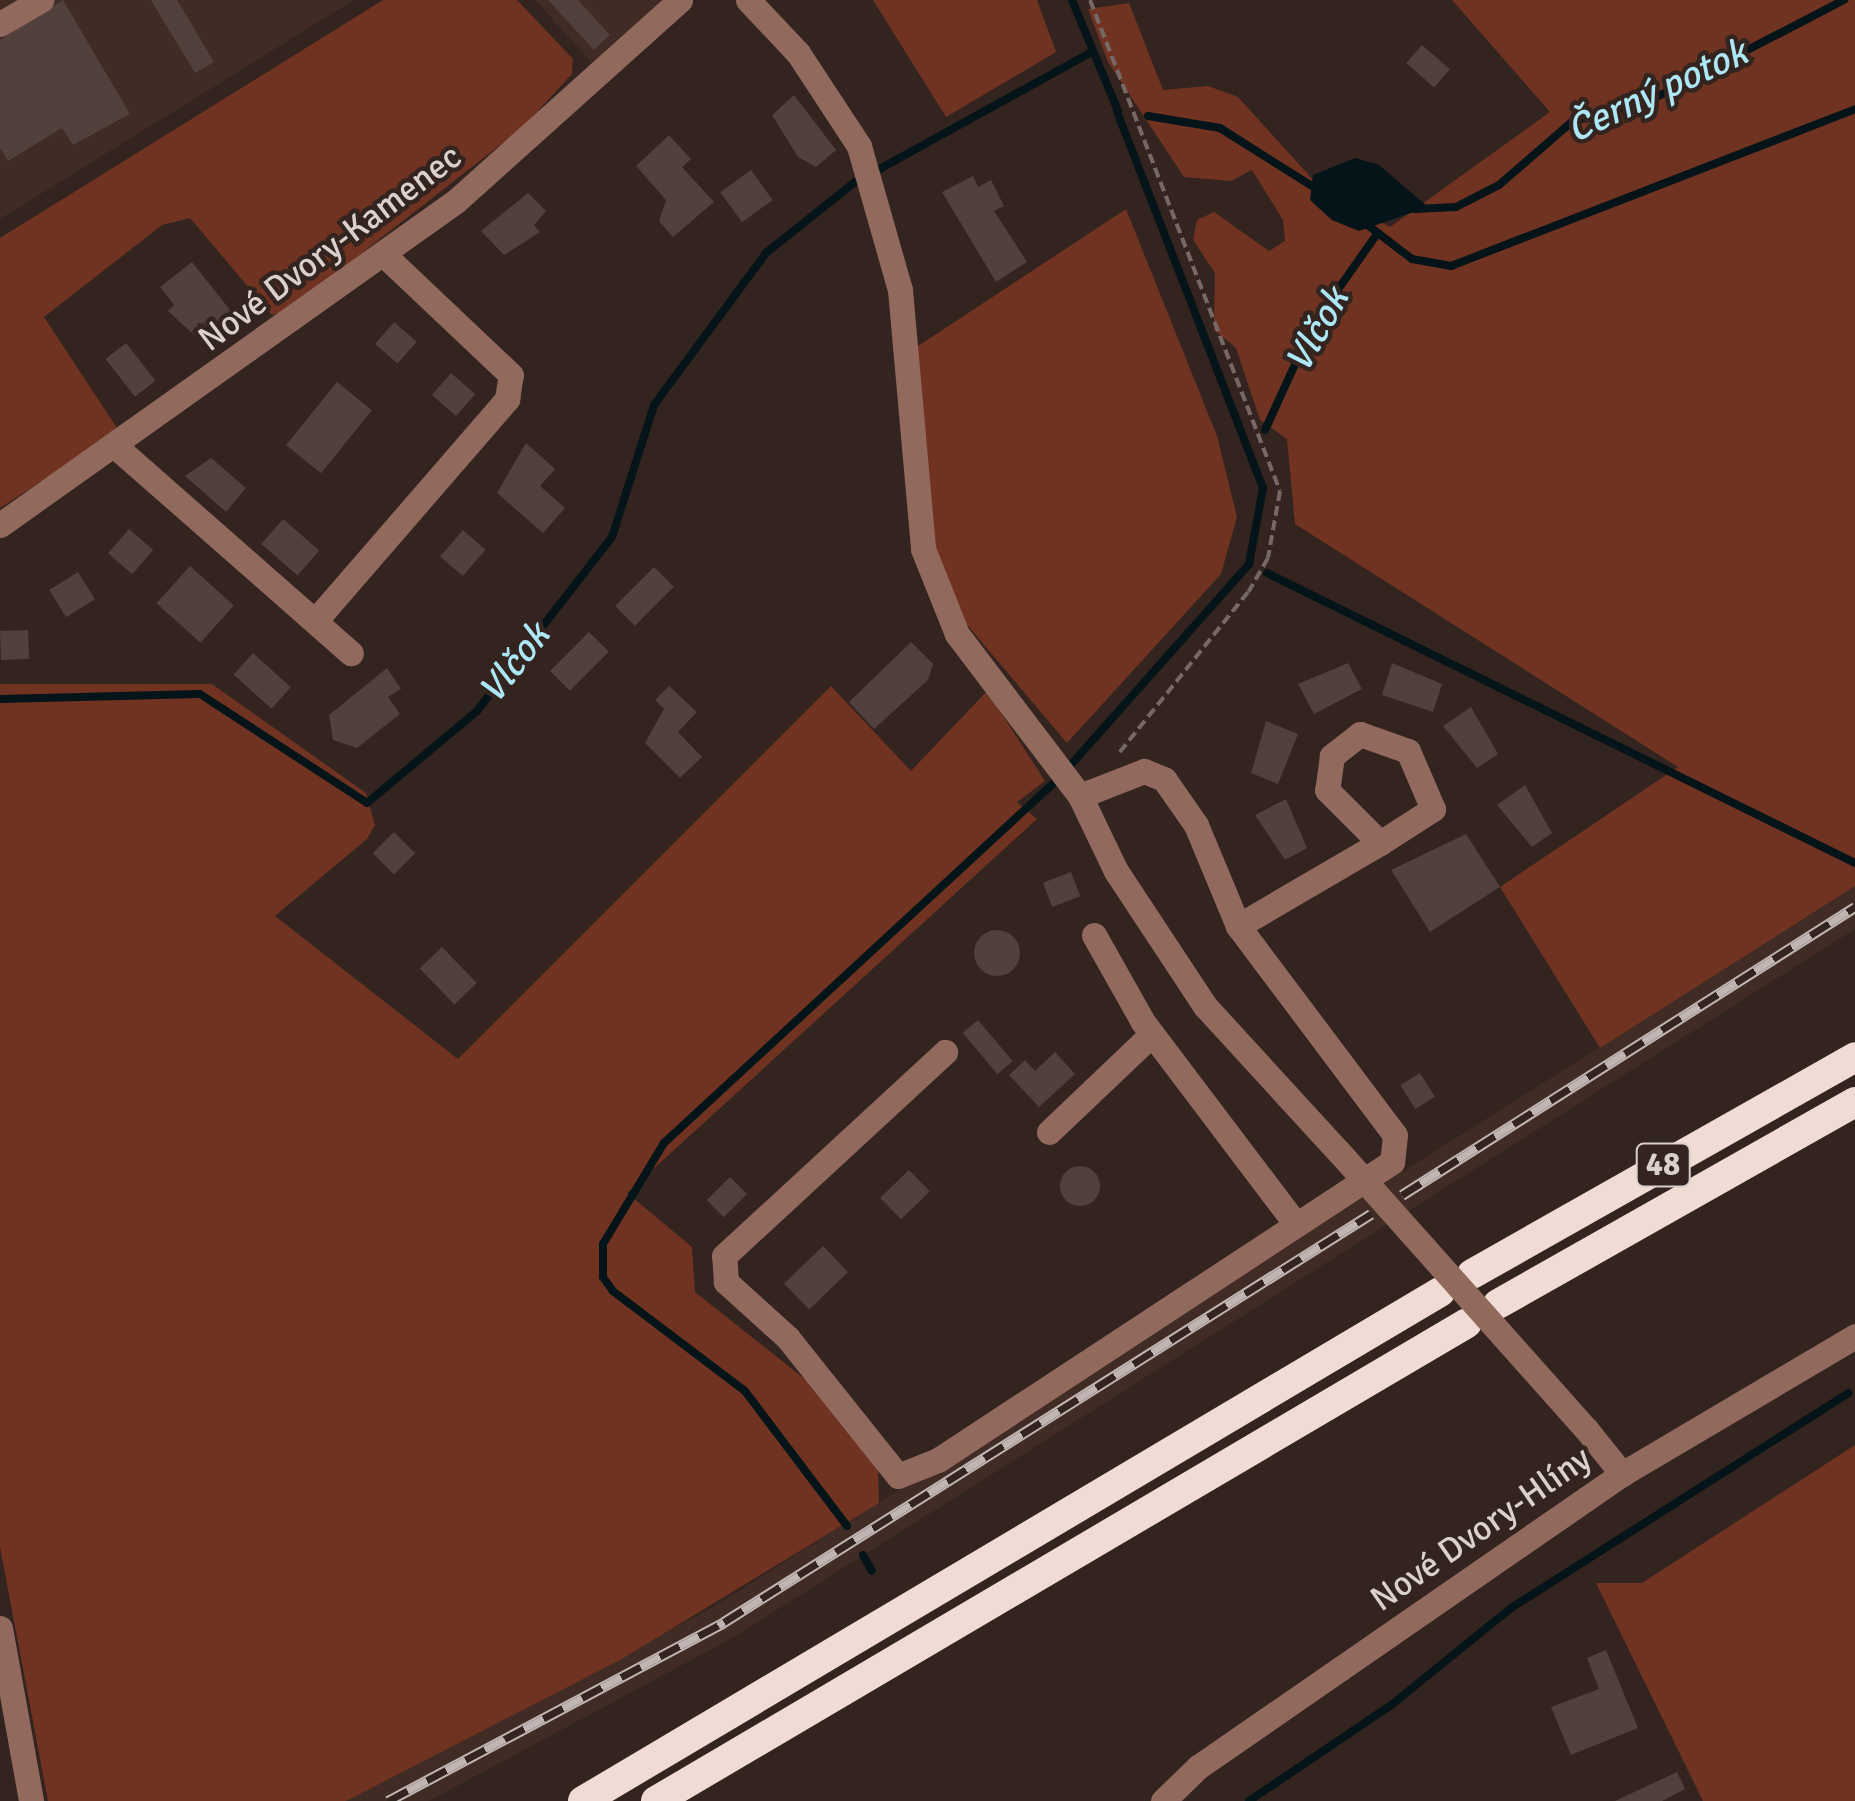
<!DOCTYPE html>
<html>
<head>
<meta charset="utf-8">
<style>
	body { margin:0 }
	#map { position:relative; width:1855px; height:1801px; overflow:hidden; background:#33241f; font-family:Signika,sans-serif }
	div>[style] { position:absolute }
	.built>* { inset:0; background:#402b25 }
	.green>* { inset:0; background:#703321 }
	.water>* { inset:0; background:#041418 }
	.stream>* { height:8px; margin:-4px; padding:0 4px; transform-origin:4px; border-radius:4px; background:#041418 }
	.building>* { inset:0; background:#51403b; transform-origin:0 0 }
	.round { border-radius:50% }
	.path>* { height:4px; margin-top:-2px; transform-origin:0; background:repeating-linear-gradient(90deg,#766965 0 10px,transparent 0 15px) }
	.minor>* { height:25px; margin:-12.5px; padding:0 12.5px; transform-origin:12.5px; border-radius:12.5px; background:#92695d }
	.highway>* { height:30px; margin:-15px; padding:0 15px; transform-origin:15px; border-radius:15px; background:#f1dcd5 }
	.rail>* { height:11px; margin-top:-5.5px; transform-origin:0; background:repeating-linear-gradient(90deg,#33241f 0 22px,#c0b5b2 0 44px); box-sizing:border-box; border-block:2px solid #c0b5b2 }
	.minor-bridge>* { height:25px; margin:-12.5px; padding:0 12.5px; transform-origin:12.5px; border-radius:12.5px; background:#92695d }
	span { translate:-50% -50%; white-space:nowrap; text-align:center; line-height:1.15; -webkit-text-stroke:9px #33241f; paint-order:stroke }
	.shield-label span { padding:2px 8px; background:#33241f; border:2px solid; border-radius:8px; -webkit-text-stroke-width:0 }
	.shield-label { font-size:32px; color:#dad0cd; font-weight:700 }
	.street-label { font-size:35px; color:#dad0cd }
	.water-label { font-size:38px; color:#ade7f5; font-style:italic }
</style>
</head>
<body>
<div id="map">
	<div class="built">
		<i style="clip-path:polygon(0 0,354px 0,0 219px)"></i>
		<i style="clip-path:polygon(535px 0,670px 0,597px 68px)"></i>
		<i style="clip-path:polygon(1855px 886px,1855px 929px,734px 1637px,429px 1801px,346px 1801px,715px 1606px)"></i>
	</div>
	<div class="green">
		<i style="clip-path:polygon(383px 0,517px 0,573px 59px,572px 74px,522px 128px,289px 310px,272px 315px,190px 218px,162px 225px,44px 317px,119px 431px,0 508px,0 238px)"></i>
		<i style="clip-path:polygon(873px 0,1037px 0,1056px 52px,946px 117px)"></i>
		<i style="clip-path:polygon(1452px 0,1855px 0,1855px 886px,1600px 1048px,1500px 887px,1678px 767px,1295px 524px,1287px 439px,1260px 420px,1236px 348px,1214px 330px,1215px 273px,1193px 240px,1197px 220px,1214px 212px,1269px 251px,1285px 241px,1283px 220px,1252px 170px,1231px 181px,1184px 177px,1108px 62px,1088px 9px,1129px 3px,1163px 90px,1208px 86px,1238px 97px,1324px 192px,1390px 227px,1550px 112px)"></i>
		<i style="clip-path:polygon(1126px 209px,1217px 436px,1237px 517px,1221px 574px,1067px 743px,946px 600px,930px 545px,915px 348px)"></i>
		<i style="clip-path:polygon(0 684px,212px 684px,366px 793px,375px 825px,367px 839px,275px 916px,458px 1059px,831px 686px,911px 771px,987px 691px,1045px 781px,1017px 802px,1037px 819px,627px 1193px,692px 1247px,695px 1292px,806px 1380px,878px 1467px,879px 1503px,620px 1660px,346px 1801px,48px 1801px,0 1547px)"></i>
		<i style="clip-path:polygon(1855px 1445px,1855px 1801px,1703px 1801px,1596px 1583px,1642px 1583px)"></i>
	</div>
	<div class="water">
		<i style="clip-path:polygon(1355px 158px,1379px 165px,1428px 207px,1359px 231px,1332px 220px,1310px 200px,1313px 175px)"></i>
	</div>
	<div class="stream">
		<i style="left:1072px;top:0;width:120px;rotate:67.5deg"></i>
		<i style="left:1148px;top:116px;width:73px;rotate:9.5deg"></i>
		<i style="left:1220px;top:128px;width:116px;rotate:32.3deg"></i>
		<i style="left:876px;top:171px;width:247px;rotate:-28.9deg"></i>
		<i style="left:1415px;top:209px;width:41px;rotate:-2.8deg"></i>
		<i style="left:1456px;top:207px;width:48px;rotate:-27.1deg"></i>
		<i style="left:1499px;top:185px;width:98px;rotate:-40.9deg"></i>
		<i style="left:1573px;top:121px;width:79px;rotate:-14.7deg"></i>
		<i style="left:1649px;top:101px;width:220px;rotate:-27.4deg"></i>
		<i style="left:1365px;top:223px;width:59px;rotate:37.5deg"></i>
		<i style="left:1412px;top:259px;width:40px;rotate:10deg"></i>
		<i style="left:1451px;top:266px;width:433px;rotate:-21.2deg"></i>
		<i style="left:1265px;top:430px;width:115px;rotate:-65.4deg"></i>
		<i style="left:1313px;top:325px;width:111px;rotate:-54.9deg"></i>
		<i style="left:1267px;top:573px;width:656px;rotate:26.25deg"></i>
		<i style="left:0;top:699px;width:200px;rotate:-1.4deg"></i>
		<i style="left:200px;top:694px;width:199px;rotate:33.1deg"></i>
		<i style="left:367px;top:803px;width:143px;rotate:-39.9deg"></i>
		<i style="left:477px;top:711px;width:220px;rotate:-52.2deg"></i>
		<i style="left:612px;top:537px;width:139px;rotate:-72.3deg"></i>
		<i style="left:654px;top:405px;width:189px;rotate:-53.6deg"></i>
		<i style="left:766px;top:253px;width:114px;rotate:-38.6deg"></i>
		<i style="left:1068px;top:768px;width:273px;rotate:-48.4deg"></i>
		<i style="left:1249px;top:564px;width:77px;rotate:-79.6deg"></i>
		<i style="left:1263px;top:488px;width:404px;rotate:-111.2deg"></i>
		<i style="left:847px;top:1526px;width:169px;rotate:-127.1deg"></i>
		<i style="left:745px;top:1391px;width:166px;rotate:-142.9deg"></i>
		<i style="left:613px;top:1291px;width:17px;rotate:-126deg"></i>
		<i style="left:603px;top:1277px;width:33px;rotate:-90deg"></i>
		<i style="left:603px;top:1244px;width:118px;rotate:-58.9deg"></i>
		<i style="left:664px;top:1143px;width:536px;rotate:-42.73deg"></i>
		<i style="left:863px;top:1555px;width:18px;rotate:61deg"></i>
		<i style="left:1249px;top:1801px;width:170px;rotate:-34deg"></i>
		<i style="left:1390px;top:1706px;width:156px;rotate:-39deg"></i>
		<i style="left:1511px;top:1608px;width:400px;rotate:-32.5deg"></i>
	</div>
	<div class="building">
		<i style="clip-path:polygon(63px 0,130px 114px,73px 145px,62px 128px,8px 161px,0 148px,0 40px)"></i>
		<i style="clip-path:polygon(151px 0,177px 0,214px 62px,195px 73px)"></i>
		<i style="clip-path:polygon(548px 0,578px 0,610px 35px,594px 50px)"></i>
		<i style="left:1422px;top:45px;width:37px;height:24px;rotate:41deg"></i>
		<i style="clip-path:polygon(794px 95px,836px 150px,816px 167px,798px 157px,772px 115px)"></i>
		<i style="clip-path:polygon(669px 135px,691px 159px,682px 167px,714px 202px,673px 237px,659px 221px,666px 200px,636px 166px)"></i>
		<i style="left:751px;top:170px;width:37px;height:38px;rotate:54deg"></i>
		<i style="clip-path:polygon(973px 176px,978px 187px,991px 180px,1004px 206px,994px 211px,1027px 262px,996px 282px,942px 192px)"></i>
		<i style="clip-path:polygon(528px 193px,546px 211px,534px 225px,540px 232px,504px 255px,481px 231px)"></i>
		<i style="clip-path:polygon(192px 262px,238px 320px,206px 346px,168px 311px,174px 305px,160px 287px)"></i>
		<i style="left:394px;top:322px;width:30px;height:29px;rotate:41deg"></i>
		<i style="left:126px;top:343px;width:48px;height:26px;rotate:52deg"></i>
		<i style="left:451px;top:373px;width:32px;height:29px;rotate:41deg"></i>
		<i style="left:337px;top:382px;width:45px;height:81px;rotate:39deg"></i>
		<i style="clip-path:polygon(526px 443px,555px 469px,540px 486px,565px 508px,543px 533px,497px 493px)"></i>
		<i style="clip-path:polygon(211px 458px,246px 488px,226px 512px,185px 476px)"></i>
		<i style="left:283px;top:519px;width:48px;height:33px;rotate:41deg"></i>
		<i style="left:129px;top:529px;width:32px;height:32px;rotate:41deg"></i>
		<i style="left:463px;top:530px;width:30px;height:35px;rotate:41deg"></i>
		<i style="left:190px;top:566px;width:59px;height:50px;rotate:42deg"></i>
		<i style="left:654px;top:567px;width:28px;height:55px;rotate:45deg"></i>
		<i style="left:78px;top:572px;width:32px;height:34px;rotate:58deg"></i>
		<i style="left:28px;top:630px;width:29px;height:28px;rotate:88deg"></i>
		<i style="left:589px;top:632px;width:28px;height:55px;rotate:45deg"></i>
		<i style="clip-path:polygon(911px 642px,933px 664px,928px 680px,874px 729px,849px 702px)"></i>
		<i style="left:253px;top:653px;width:51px;height:29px;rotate:42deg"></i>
		<i style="clip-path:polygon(1348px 663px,1362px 689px,1314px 714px,1298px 684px)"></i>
		<i style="clip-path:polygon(1392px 663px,1442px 684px,1433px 712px,1382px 695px)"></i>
		<i style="clip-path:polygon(387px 668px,401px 689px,388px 697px,400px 714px,357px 748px,333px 740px,329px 715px)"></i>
		<i style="clip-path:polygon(669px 686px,697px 712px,678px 732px,702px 757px,680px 778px,645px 743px,664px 709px,655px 700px)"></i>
		<i style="clip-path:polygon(1471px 707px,1498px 754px,1477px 768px,1443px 726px)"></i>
		<i style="clip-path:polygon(1266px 721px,1298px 734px,1278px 784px,1251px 773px)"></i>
		<i style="clip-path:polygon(1525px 785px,1552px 833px,1532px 847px,1497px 805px)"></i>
		<i style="clip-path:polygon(1286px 799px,1307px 848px,1285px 860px,1255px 815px)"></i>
		<i style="left:394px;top:832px;width:30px;height:30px;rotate:45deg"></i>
		<i style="clip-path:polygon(1466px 834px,1500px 887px,1430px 932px,1391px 870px)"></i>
		<i style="left:1071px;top:872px;width:26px;height:30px;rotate:69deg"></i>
		<i class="round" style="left:974px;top:930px;width:46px;height:46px"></i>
		<i style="left:442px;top:947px;width:50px;height:31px;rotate:46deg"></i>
		<i style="left:978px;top:1020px;width:54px;height:20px;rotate:50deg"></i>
		<i style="clip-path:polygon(1055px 1052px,1075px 1074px,1039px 1107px,1009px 1075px,1025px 1060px,1035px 1071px)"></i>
		<i style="left:1420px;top:1073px;width:28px;height:23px;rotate:58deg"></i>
		<i class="round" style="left:1060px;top:1166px;width:40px;height:40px"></i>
		<i style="left:909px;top:1170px;width:30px;height:40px;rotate:46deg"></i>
		<i style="left:730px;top:1177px;width:24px;height:33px;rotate:45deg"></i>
		<i style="left:823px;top:1246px;width:36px;height:54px;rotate:46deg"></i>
		<i style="clip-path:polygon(1606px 1650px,1638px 1728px,1571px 1755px,1551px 1707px,1599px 1689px,1587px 1658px)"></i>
		<i style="clip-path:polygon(1677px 1772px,1685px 1789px,1662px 1801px,1615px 1801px)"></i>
	</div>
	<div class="path">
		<i style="left:1090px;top:0;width:526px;rotate:68.85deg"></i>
		<i style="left:1280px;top:491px;width:68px;rotate:100.2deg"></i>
		<i style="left:1268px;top:558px;width:39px;rotate:120deg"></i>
		<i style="left:1248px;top:592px;width:205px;rotate:128.7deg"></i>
	</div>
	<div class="minor">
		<i style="left:748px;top:0;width:73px;rotate:46.7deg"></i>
		<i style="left:798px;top:53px;width:111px;rotate:56.7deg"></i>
		<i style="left:859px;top:146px;width:150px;rotate:74.1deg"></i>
		<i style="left:900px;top:290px;width:260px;rotate:84.9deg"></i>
		<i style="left:923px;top:549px;width:92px;rotate:68.2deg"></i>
		<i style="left:957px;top:634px;width:203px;rotate:52.8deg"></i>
		<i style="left:1080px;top:796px;width:69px;rotate:-21.3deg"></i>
		<i style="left:1144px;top:771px;width:22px;rotate:22deg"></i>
		<i style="left:1164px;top:779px;width:56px;rotate:55.2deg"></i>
		<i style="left:1196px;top:825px;width:109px;rotate:67.4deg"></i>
		<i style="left:1238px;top:926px;width:261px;rotate:53.1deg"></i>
		<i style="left:1395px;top:1135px;width:27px;rotate:96deg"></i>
		<i style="left:1392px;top:1162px;width:543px;rotate:146.72deg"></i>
		<i style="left:938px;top:1460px;width:43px;rotate:158.2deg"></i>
		<i style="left:898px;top:1476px;width:176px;rotate:-128.6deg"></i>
		<i style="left:788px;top:1338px;width:84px;rotate:-137.9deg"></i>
		<i style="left:726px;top:1282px;width:26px;rotate:-94deg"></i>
		<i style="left:724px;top:1256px;width:301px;rotate:-42.7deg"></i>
		<i style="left:0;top:24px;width:48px;rotate:-30.3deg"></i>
		<i style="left:115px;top:446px;width:314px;rotate:41.3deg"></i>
		<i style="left:0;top:525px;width:559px;rotate:-35.39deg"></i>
		<i style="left:456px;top:201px;width:301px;rotate:-41.9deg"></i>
		<i style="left:315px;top:621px;width:294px;rotate:-49.1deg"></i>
		<i style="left:507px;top:399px;width:24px;rotate:-81deg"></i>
		<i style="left:511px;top:375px;width:175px;rotate:-136.6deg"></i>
		<i style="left:1080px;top:796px;width:83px;rotate:64.4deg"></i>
		<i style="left:1116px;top:871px;width:162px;rotate:56.6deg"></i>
		<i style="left:1205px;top:1006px;width:198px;rotate:47.5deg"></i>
		<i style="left:1238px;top:926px;width:164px;rotate:-30.3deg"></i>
		<i style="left:1380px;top:843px;width:63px;rotate:-32.7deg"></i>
		<i style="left:1433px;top:809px;width:63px;rotate:-113.3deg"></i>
		<i style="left:1408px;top:751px;width:51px;rotate:-160.5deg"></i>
		<i style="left:1360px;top:734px;width:36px;rotate:142deg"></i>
		<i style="left:1332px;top:756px;width:34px;rotate:98deg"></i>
		<i style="left:1327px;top:790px;width:75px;rotate:45deg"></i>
		<i style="left:1094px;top:935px;width:100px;rotate:60.6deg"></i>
		<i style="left:1143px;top:1022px;width:253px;rotate:52.9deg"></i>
		<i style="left:1049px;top:1132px;width:142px;rotate:-43.6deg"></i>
		<i style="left:1586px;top:1429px;width:58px;rotate:51.3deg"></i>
		<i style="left:0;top:1628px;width:176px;rotate:79.8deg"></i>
		<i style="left:1163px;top:1801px;width:49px;rotate:-44.2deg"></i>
		<i style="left:1198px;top:1767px;width:515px;rotate:-34.65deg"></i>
		<i style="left:1622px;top:1474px;width:271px;rotate:-30.6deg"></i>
	</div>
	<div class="highway">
		<i style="left:1472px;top:1274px;width:440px;rotate:-29.5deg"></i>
		<i style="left:1498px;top:1304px;width:410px;rotate:-29.5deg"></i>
		<i style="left:583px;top:1801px;width:997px;rotate:-30.71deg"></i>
		<i style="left:656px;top:1801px;width:941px;rotate:-30.51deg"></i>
	</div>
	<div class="rail">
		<i style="left:1402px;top:1195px;width:537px;rotate:-32.45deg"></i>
		<i style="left:388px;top:1801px;width:381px;rotate:-28deg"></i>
		<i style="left:724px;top:1622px;width:765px;rotate:-32.24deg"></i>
	</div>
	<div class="minor-bridge">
		<i style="left:1339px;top:1152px;width:371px;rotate:48.3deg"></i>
	</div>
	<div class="shield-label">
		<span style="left:1663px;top:1165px">48</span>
	</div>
	<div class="street-label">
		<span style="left:330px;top:248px;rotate:-37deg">Nové Dvory-Kamenec</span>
		<span style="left:1481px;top:1529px;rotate:-35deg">Nové Dvory-Hlíny</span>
	</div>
	<div class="water-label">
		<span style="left:1657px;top:91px;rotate:-25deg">Černý potok</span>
		<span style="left:1317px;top:330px;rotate:-61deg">Vlčok</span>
		<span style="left:514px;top:663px;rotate:-52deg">Vlčok</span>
	</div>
</div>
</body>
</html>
